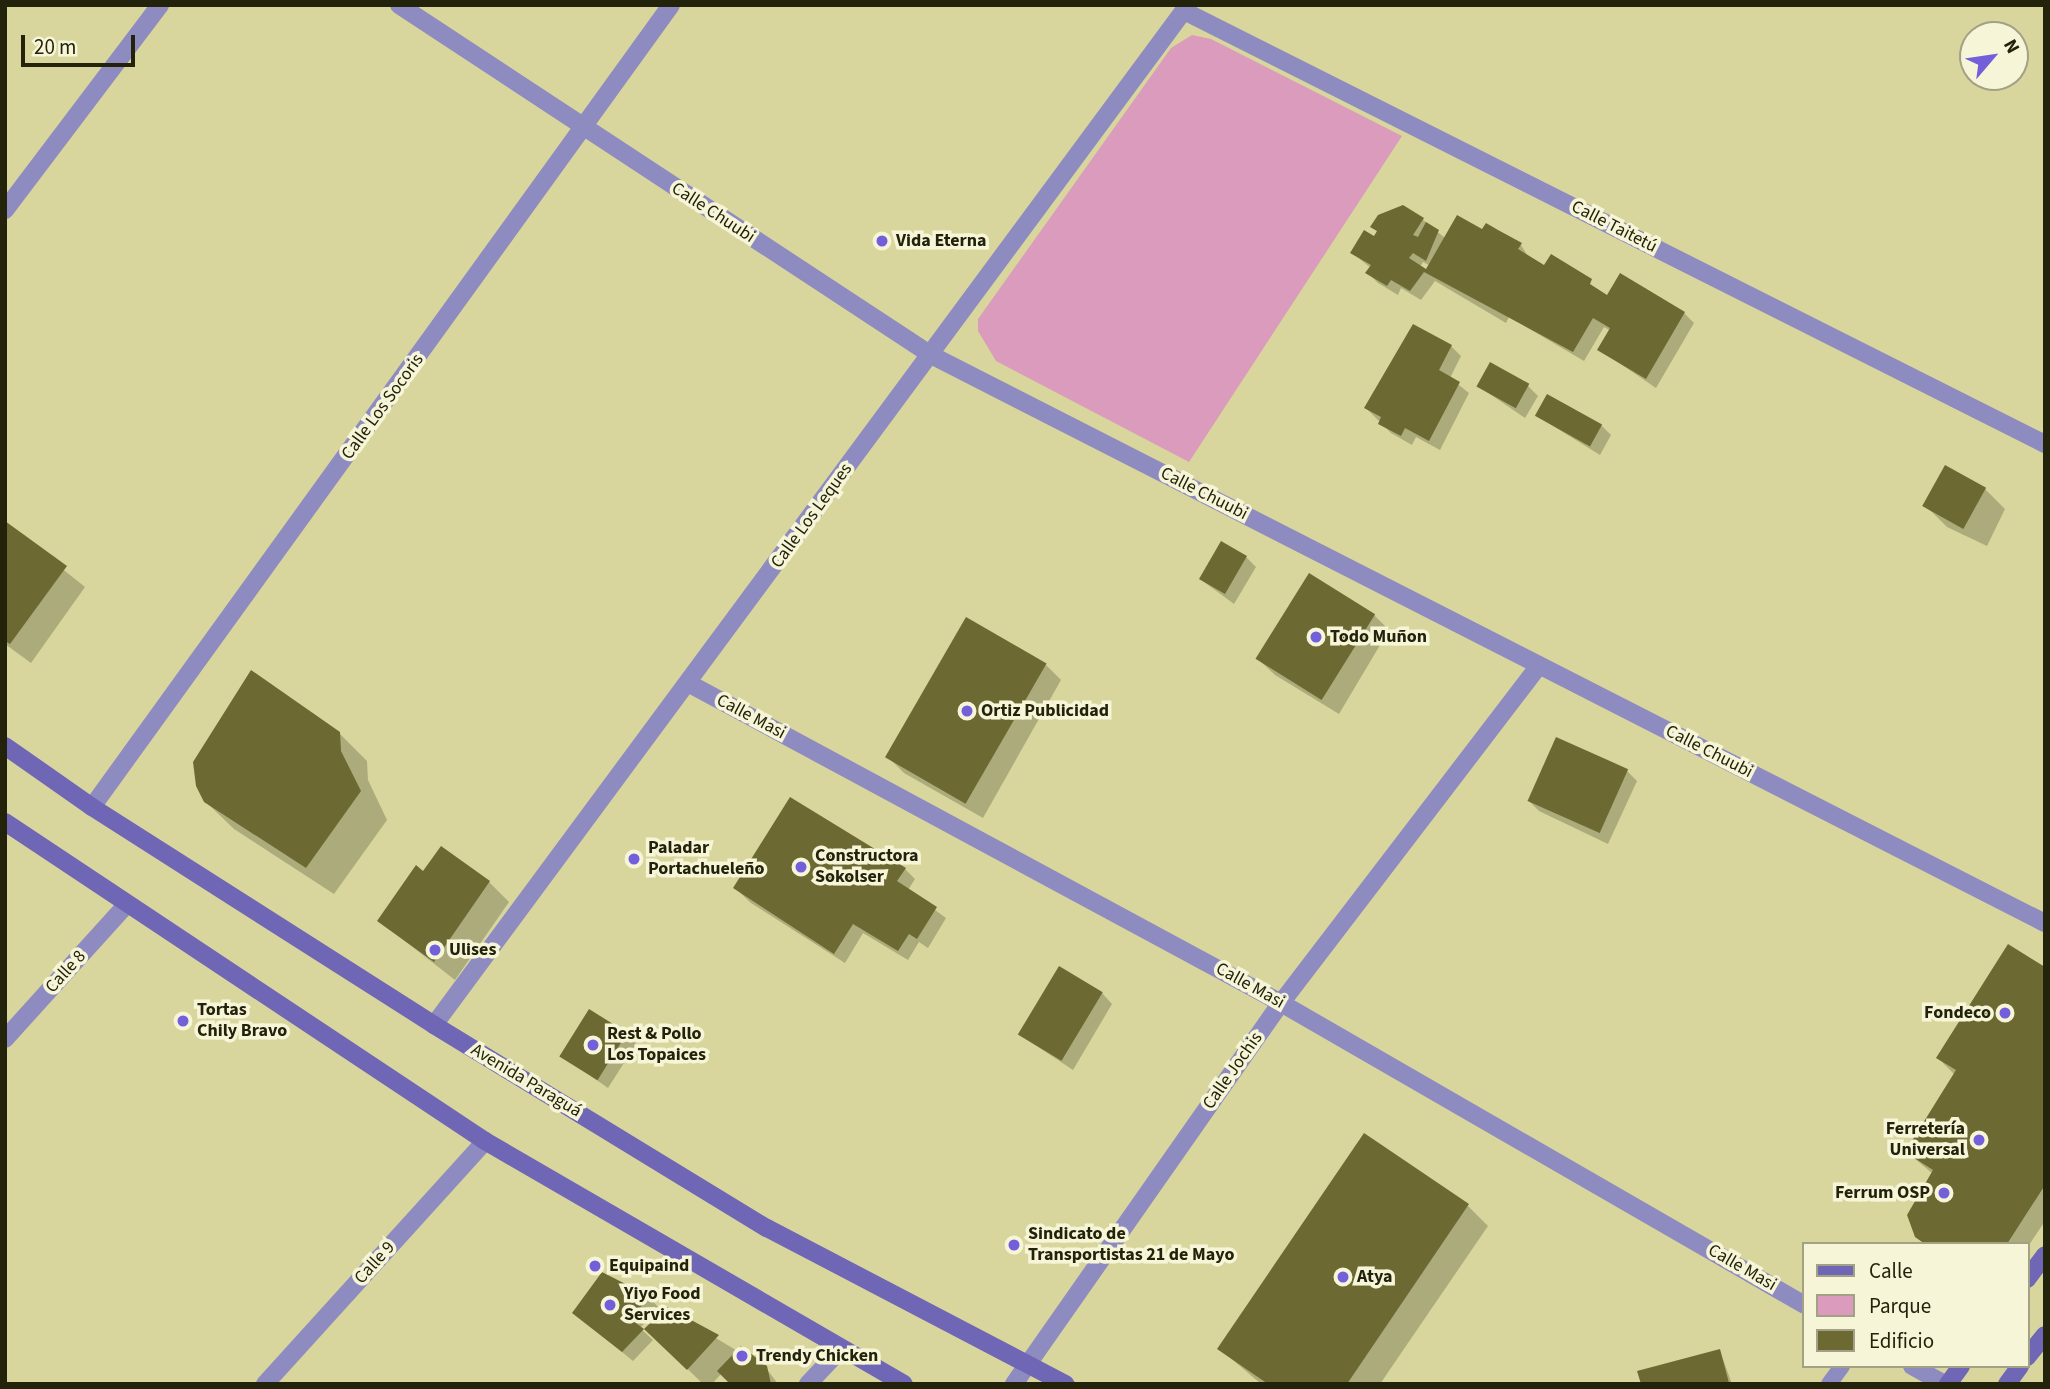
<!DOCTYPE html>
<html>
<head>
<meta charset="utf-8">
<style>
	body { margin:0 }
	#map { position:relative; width:2050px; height:1389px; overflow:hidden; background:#d8d69c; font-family:"Source Sans 3",sans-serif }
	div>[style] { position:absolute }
	.green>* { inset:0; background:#db9bbc }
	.shadow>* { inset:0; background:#0003 }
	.building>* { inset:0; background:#6c6932; transform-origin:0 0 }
	.service>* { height:16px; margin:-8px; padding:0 8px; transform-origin:8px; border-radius:8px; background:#8e8bc1 }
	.minor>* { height:18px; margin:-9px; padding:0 9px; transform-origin:9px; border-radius:9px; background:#8e8bc1 }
	.secondary>* { height:18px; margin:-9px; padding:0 9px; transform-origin:9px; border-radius:9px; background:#6f67b6 }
	.dots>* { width:19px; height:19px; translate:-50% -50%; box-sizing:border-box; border:4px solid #f6f5d8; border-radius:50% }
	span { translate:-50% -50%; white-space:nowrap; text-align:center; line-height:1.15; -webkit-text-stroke:7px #f6f5d8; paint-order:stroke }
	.street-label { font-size:18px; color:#23220b }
	.poi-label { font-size:18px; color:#23220b; font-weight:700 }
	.left { translate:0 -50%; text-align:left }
	.right { translate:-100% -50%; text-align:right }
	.frame { position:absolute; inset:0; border:7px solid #23220b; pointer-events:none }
	.legend { position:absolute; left:1802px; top:1242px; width:228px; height:126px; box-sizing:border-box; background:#f6f5d8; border:2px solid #a2a186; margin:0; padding:9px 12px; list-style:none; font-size:21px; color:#23220b }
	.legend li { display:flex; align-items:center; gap:14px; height:35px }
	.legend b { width:35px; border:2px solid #a2a186 }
	.north { position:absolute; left:1959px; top:21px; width:70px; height:70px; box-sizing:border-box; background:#f6f5d8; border:2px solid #a2a186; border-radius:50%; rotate:61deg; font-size:19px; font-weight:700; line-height:28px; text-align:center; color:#23220b }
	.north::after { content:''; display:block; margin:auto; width:24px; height:32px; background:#735fda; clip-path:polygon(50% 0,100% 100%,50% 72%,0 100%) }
	.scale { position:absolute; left:21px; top:35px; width:114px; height:32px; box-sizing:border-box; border:4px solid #23220b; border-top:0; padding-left:9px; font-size:21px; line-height:24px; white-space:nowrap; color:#23220b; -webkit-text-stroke:5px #f6f5d8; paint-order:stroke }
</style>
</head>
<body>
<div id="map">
	<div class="green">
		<i style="clip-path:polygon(1192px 35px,1211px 39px,1402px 136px,1189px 462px,996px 361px,978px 331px,978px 319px,1171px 48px)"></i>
	</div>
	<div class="shadow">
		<i style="clip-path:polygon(evenodd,1422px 219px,1445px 238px,1483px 231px,1521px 245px,1529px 258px,1608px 297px,1684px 313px,1694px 323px,1656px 388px,1600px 350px,1611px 331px,1604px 327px,1584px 361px,1509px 317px,1506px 323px,1435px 281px,1421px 300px,1401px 288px,1398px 295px,1378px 283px,1368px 273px,1371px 268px,1352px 253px,1374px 238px,1378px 232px,1373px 227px,1422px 219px,1423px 262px,1429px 265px,1426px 271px,1420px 267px,1423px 262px)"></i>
		<i style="clip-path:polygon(1451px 346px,1461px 356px,1450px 378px,1469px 393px,1440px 450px,1416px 437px,1412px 445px,1391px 433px,1366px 408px)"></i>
		<i style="clip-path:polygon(1478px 386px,1528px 386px,1538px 396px,1525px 418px)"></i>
		<i style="clip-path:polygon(1537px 416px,1601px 425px,1611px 435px,1600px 455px)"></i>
		<i style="clip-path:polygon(1985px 489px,2005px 509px,1987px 546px,1947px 527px,1927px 507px)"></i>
		<i style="clip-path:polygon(5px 523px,85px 587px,31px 663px,5px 644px)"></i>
		<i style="clip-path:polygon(1246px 557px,1256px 567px,1234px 604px,1200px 579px)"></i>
		<i style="clip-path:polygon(1374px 615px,1389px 630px,1339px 714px,1275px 675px,1259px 660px)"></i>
		<i style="clip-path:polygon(1046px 665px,1061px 680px,983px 818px,904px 773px,889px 758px)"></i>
		<i style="clip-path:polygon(339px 733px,367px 761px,368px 780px,387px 820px,334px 894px,234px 829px,205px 801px)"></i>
		<i style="clip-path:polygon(1627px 771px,1637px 781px,1608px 844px,1539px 811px,1529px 801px)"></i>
		<i style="clip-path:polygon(905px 869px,915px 879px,908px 890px,946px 918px,928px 948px,919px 942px,908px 960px,863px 933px,845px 963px,751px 903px,735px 888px)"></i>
		<i style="clip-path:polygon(424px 873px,489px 882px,509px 902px,455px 980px,379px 921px)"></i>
		<i style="clip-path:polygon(2045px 969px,2045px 1221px,2027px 1248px,2027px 1244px,1924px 1244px,1917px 1236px,1933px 1174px,1907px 1152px,1955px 1075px,1938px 1058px)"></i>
		<i style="clip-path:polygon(1102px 993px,1112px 1004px,1073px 1070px,1020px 1035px)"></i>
		<i style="clip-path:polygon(626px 1034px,636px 1044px,608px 1088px,562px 1056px)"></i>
		<i style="clip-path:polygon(1468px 1206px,1488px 1226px,1380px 1384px,1261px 1384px,1220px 1349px)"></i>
		<i style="clip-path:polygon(650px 1298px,659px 1308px,640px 1328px,653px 1340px,633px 1361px,574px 1313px)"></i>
		<i style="clip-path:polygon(667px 1309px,766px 1368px,778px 1384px,732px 1384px,722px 1373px,712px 1384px,703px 1384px,667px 1349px)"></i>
		<i style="clip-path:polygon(1720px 1351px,1732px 1384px,1643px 1384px)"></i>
	</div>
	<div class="building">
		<i style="clip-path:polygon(1403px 205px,1424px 218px,1413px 235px,1418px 237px,1426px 222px,1439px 230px,1426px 261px,1413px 253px,1409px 258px,1426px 269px,1457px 215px,1482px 229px,1486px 223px,1498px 230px,1522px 243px,1518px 249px,1544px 265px,1551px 254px,1592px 279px,1590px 284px,1607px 295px,1620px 273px,1685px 312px,1646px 379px,1597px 350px,1610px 328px,1593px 318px,1573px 352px,1424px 272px,1410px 291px,1391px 280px,1387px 286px,1365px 273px,1371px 265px,1350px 253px,1364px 230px,1374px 236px,1377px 231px,1370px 227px,1378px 215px)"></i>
		<i style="clip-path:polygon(1413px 324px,1452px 345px,1439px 370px,1460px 382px,1429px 441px,1405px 428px,1401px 436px,1378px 424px,1381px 417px,1364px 408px)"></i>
		<i style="left:1490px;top:362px;width:45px;height:28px;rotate:29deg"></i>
		<i style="left:1547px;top:394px;width:63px;height:25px;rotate:29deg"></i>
		<i style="left:1945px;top:465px;width:47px;height:47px;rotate:29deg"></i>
		<i style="clip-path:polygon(5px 521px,67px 566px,10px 644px,5px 641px)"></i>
		<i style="left:1221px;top:541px;width:30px;height:44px;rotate:30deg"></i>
		<i style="left:1309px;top:573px;width:78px;height:101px;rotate:32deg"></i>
		<i style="left:966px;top:617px;width:93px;height:162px;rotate:30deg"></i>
		<i style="clip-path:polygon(251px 670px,340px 732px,341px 751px,361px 791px,306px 868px,204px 802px,196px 786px,193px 762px)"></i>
		<i style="left:1556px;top:737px;width:79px;height:70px;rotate:24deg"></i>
		<i style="clip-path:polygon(790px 797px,906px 868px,897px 881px,937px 907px,917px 939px,909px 934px,898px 951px,853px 924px,834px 954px,733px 888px)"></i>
		<i style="clip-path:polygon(441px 846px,490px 881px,434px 962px,377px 921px,416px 865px,423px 871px)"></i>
		<i style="clip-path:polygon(2008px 944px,2045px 967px,2045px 1185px,2007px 1244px,1925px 1244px,1915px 1237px,1907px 1215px,1933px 1170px,1905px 1152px,1956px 1070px,1936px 1058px)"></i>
		<i style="left:1059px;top:966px;width:51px;height:80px;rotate:31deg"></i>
		<i style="left:589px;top:1009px;width:45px;height:56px;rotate:32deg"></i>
		<i style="clip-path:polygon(1364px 1133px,1469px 1204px,1347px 1384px,1268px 1384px,1217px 1349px)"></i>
		<i style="clip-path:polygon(602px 1272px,651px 1297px,629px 1318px,644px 1329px,622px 1352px,572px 1313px)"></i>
		<i style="clip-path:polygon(667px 1307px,719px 1335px,687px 1370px,644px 1329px)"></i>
		<i style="clip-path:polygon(741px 1346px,767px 1366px,771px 1384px,730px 1384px,717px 1371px)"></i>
		<i style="clip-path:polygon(1720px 1349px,1729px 1383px,1641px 1384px,1637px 1371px)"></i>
	</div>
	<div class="service">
		<i style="left:1829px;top:1384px;width:22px;rotate:-54deg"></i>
	</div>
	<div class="minor">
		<i style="left:399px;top:5px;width:637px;rotate:33.34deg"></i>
		<i style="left:931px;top:355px;width:1250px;rotate:27.02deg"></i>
		<i style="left:1184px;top:11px;width:964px;rotate:26.7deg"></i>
		<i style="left:5px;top:210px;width:257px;rotate:-52.9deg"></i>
		<i style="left:688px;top:683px;width:674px;rotate:28.35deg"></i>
		<i style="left:1281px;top:1003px;width:603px;rotate:29.97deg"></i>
		<i style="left:92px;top:807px;width:989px;rotate:-54.17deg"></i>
		<i style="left:434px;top:1025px;width:1268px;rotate:-53.53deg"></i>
		<i style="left:5px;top:1039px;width:182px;rotate:-47.9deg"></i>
		<i style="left:1912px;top:1366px;width:37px;rotate:29deg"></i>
		<i style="left:265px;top:1384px;width:328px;rotate:-47.8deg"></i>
		<i style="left:808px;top:1384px;width:47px;rotate:-46.7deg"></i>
		<i style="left:1014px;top:1384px;width:465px;rotate:-55deg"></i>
		<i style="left:1281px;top:1003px;width:425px;rotate:-52.6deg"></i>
	</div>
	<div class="secondary">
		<i style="left:5px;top:746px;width:106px;rotate:35deg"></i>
		<i style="left:92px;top:807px;width:406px;rotate:32.5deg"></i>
		<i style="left:434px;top:1025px;width:390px;rotate:31.4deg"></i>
		<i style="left:767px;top:1228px;width:337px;rotate:27.6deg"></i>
		<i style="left:5px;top:822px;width:576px;rotate:33.61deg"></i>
		<i style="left:485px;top:1141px;width:484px;rotate:30.1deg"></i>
		<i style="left:2027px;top:1279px;width:30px;rotate:-53deg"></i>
		<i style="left:2027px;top:1357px;width:28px;rotate:-51deg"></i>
		<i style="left:1948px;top:1384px;width:22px;rotate:-54deg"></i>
		<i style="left:2007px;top:1384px;width:22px;rotate:-54deg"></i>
	</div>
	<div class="dots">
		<i style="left:882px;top:241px;background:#735fda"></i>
		<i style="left:1316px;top:637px;background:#735fda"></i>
		<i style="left:967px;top:711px;background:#735fda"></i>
		<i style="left:634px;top:859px;background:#735fda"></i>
		<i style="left:801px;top:867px;background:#735fda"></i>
		<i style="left:435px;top:950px;background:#735fda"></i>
		<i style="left:2005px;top:1013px;background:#735fda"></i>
		<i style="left:183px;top:1021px;background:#735fda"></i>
		<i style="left:593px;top:1045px;background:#735fda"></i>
		<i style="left:1979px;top:1140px;background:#735fda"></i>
		<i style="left:1944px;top:1193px;background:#735fda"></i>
		<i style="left:1014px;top:1245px;background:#735fda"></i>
		<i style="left:595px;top:1266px;background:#735fda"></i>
		<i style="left:1343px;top:1277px;background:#735fda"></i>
		<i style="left:610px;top:1305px;background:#735fda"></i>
		<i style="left:742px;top:1356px;background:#735fda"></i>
	</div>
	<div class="street-label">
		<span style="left:713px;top:213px;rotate:33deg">Calle Chuubi</span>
		<span style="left:1614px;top:227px;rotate:27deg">Calle Taitetú</span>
		<span style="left:383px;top:407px;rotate:-54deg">Calle Los Socoris</span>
		<span style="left:1204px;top:494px;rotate:27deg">Calle Chuubi</span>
		<span style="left:812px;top:516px;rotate:-54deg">Calle Los Leques</span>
		<span style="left:751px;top:717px;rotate:28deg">Calle Masi</span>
		<span style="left:1709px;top:752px;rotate:27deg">Calle Chuubi</span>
		<span style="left:66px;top:972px;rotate:-48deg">Calle 8</span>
		<span style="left:1250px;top:986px;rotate:29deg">Calle Masi</span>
		<span style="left:1233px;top:1071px;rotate:-55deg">Calle Jochis</span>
		<span style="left:526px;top:1081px;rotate:31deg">Avenida Paraguá</span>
		<span style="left:375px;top:1263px;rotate:-48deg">Calle 9</span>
		<span style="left:1742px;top:1268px;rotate:30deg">Calle Masi</span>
	</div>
	<div class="poi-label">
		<span class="left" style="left:896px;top:241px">Vida Eterna</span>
		<span class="left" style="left:1330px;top:637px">Todo Muñon</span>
		<span class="left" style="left:981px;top:711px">Ortiz Publicidad</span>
		<span class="left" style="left:648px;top:859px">Paladar<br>Portachueleño</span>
		<span class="left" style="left:815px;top:867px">Constructora<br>Sokolser</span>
		<span class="left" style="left:449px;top:950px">Ulises</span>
		<span class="left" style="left:197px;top:1021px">Tortas<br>Chily Bravo</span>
		<span class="right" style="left:1991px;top:1013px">Fondeco</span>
		<span class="left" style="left:607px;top:1045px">Rest &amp; Pollo<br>Los Topaices</span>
		<span class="right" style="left:1965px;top:1140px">Ferretería<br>Universal</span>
		<span class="right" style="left:1930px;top:1193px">Ferrum OSP</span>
		<span class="left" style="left:1028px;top:1245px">Sindicato de<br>Transportistas 21 de Mayo</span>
		<span class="left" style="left:609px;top:1266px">Equipaind</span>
		<span class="left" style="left:1357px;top:1277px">Atya</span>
		<span class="left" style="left:624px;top:1305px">Yiyo Food<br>Services</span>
		<span class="left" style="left:756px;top:1356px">Trendy Chicken</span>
	</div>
	<div class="frame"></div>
	<ul class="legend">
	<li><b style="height:9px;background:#6f67b6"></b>Calle</li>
	<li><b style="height:19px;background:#db9bbc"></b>Parque</li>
	<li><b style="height:19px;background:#6c6932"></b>Edificio</li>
	</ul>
	<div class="north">N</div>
	<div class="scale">20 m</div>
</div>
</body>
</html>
